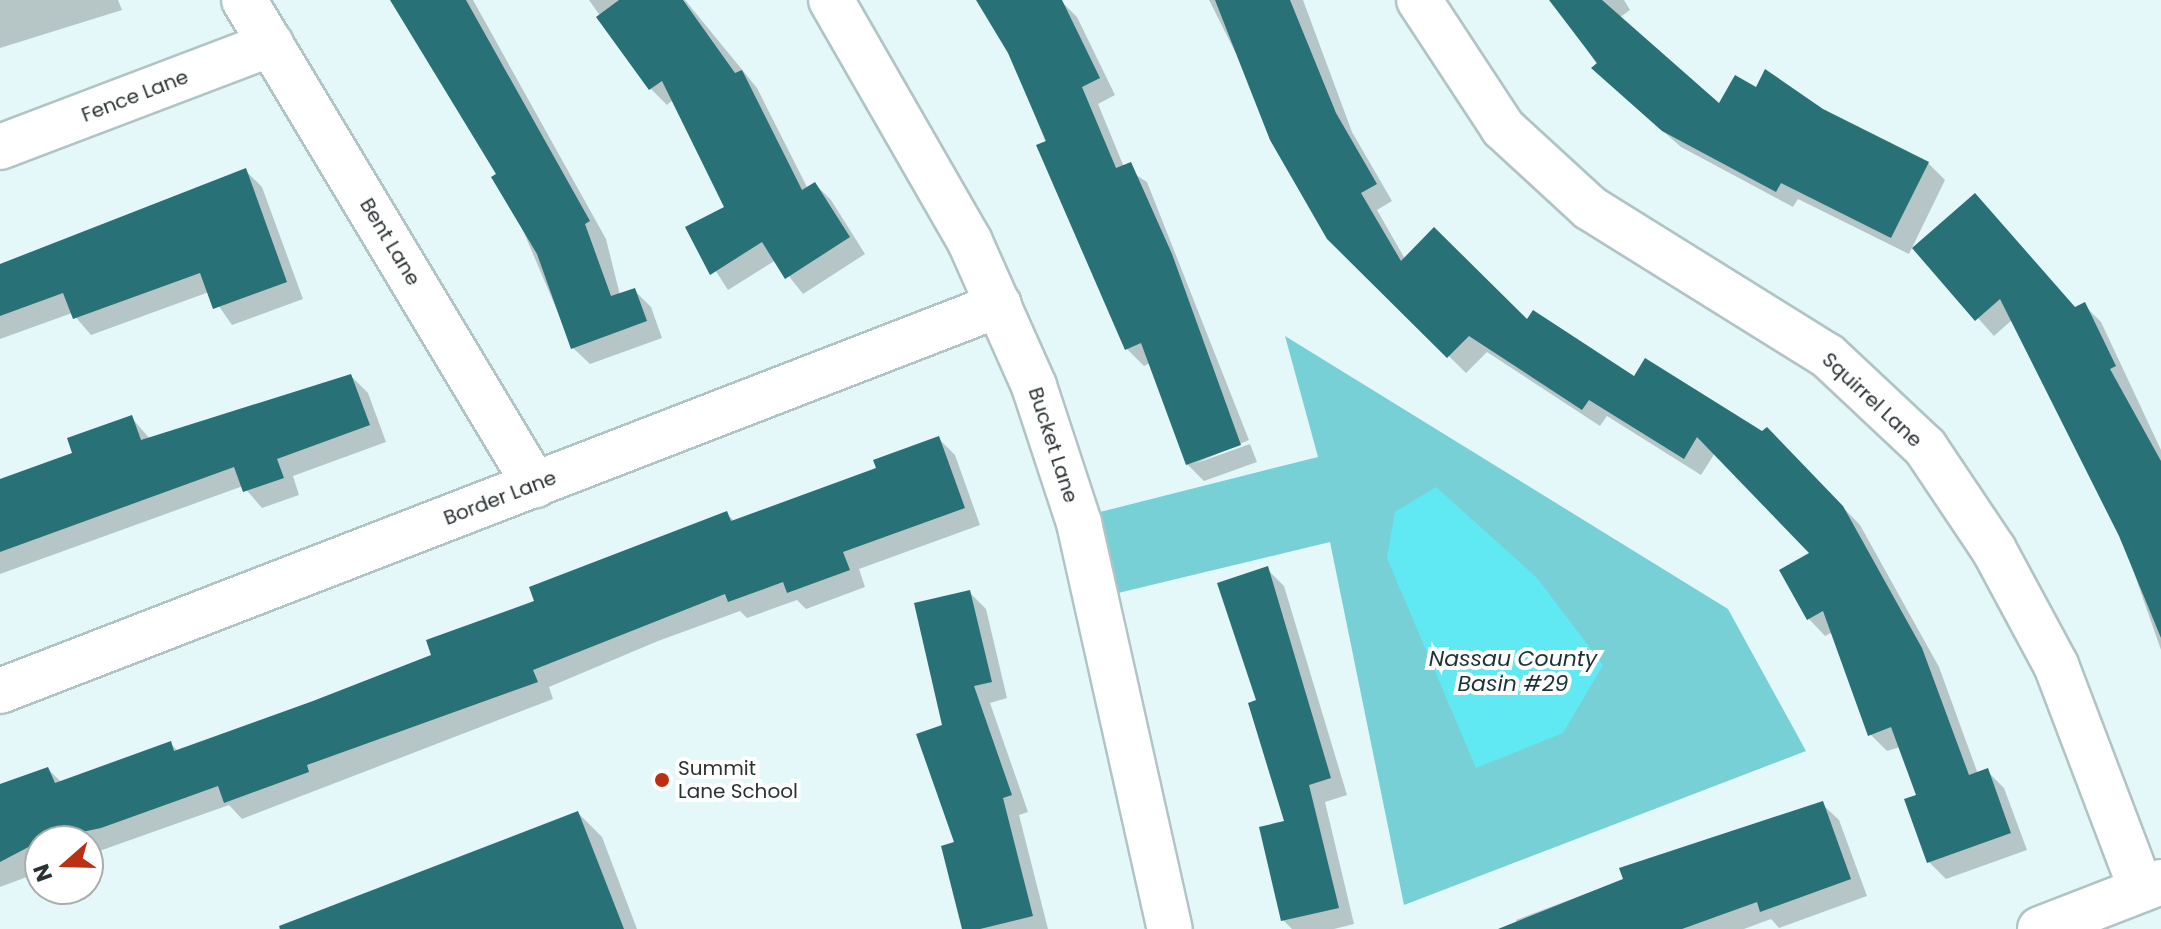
<!DOCTYPE html>
<html>
<head>
<meta charset="utf-8">
<style>
	body { margin:0 }
	#map { position:relative; width:2161px; height:929px; overflow:hidden; background:#e4f8f9; font-family:Poppins,sans-serif }
	div>[style] { position:absolute }
	.green>* { inset:0; background:#78d0d7 }
	.water>* { inset:0; background:#60e9f2 }
	.shadow>* { inset:0; background:#0003 }
	.building>* { inset:0; background:#287176 }
	.roads { filter:drop-shadow(2px 0 #b1c4c5) drop-shadow(-2px 0 #b1c4c5) drop-shadow(0 2px #b1c4c5) drop-shadow(0 -2px #b1c4c5) }
	.minor>* { height:44px; margin:-22px; padding:0 22px; transform-origin:22px; border-radius:22px; background:#fff }
	.dots>* { width:22px; height:22px; translate:-50% -50%; box-sizing:border-box; border:4px solid #fff; border-radius:50% }
	span { translate:-50% -50%; white-space:nowrap; text-align:center; line-height:1.15; -webkit-text-stroke:8px #fff; paint-order:stroke }
	.street-label { font-size:20px; color:#2b3233 }
	.poi-label { font-size:20px; color:#2b3233 }
	.left { translate:0 -50%; text-align:left }
	.water-label { font-size:22px; color:#1b3334; font-style:italic }
	.north { position:absolute; left:24px; top:825px; width:80px; height:80px; box-sizing:border-box; background:#fff; border:2px solid #aaadad; border-radius:50%; rotate:250deg; font-size:22px; font-weight:700; line-height:32px; text-align:center; color:#2b3233 }
	.north::after { content:''; display:block; margin:auto; width:28px; height:36px; background:#bb3012; clip-path:polygon(50% 0,100% 100%,50% 72%,0 100%) }
</style>
</head>
<body>
<div id="map">
	<div class="green">
		<i style="clip-path:polygon(1285px 336px,1728px 609px,1806px 751px,1404px 905px,1330px 542px,1118px 593px,1100px 512px,1318px 457px)"></i>
	</div>
	<div class="water">
		<i style="clip-path:polygon(1436px 487px,1537px 578px,1603px 665px,1563px 733px,1476px 768px,1387px 558px,1395px 512px)"></i>
	</div>
	<div class="shadow">
		<i style="clip-path:polygon(0 0,118px 0,122px 10px,0 48px)"></i>
		<i style="clip-path:polygon(392px 0,473px 0,606px 239px,620px 295px,634px 290px,651px 307px,662px 338px,590px 364px,573px 348px,499px 174px)"></i>
		<i style="clip-path:polygon(589px 0,685px 0,757px 88px,808px 189px,815px 184px,831px 200px,865px 254px,803px 294px,776px 260px,728px 290px,688px 228px,727px 207px,673px 100px,667px 105px,651px 89px)"></i>
		<i style="clip-path:polygon(978px 0,1060px 0,1077px 17px,1115px 95px,1098px 104px,1124px 167px,1147px 182px,1249px 440px,1194px 464px,1250px 444px,1257px 462px,1204px 481px,1187px 464px,1150px 363px,1144px 366px,1127px 349px,1010px 52px)"></i>
		<i style="clip-path:polygon(1209px 0,1303px 0,1352px 132px,1392px 201px,1377px 210px,1405px 259px,1635px 379px,1784px 446px,1860px 525px,1939px 667px,1978px 774px,1987px 771px,2004px 788px,2027px 850px,1946px 879px,1929px 862px,1906px 800px,1918px 796px,1900px 747px,1887px 751px,1870px 734px,1833px 632px,1825px 636px,1809px 619px,1813px 554px,1715px 453px,1701px 475px,1607px 416px,1600px 426px,1487px 352px,1466px 373px,1329px 238px)"></i>
		<i style="clip-path:polygon(1553px 0,1624px 0,1630px 10px,1619px 18px,1719px 106px,1756px 90px,1822px 111px,1928px 163px,1945px 180px,1909px 254px,1798px 199px,1793px 207px,1681px 147px,1611px 85px)"></i>
		<i style="clip-path:polygon(246px 171px,262px 187px,303px 299px,232px 325px,209px 292px,91px 335px,72px 313px,0 339px,0 266px)"></i>
		<i style="clip-path:polygon(1915px 248px,2076px 309px,2084px 305px,2101px 322px,2161px 450px,2161px 650px,2121px 536px,2013px 319px,1994px 336px)"></i>
		<i style="clip-path:polygon(351px 376px,368px 393px,386px 442px,293px 476px,299px 495px,262px 508px,243px 486px,0 574px,0 484px,75px 454px,131px 417px,150px 439px)"></i>
		<i style="clip-path:polygon(938px 438px,955px 455px,980px 525px,859px 569px,865px 587px,806px 609px,797px 600px,747px 618px,740px 611px,658px 641px,549px 687px,553px 699px,242px 819px,229px 805px,88px 855px,88px 841px,40px 841px,40px 872px,0 887px,0 789px,48px 769px,62px 783px,170px 743px,179px 752px,433px 656px,726px 513px,735px 522px,879px 469px)"></i>
		<i style="clip-path:polygon(1267px 569px,1284px 586px,1347px 795px,1325px 802px,1354px 924px,1334px 929px,1292px 929px,1283px 920px,1286px 822px,1259px 702px)"></i>
		<i style="clip-path:polygon(969px 592px,986px 609px,1007px 698px,990px 703px,1028px 812px,1019px 815px,1048px 929px,964px 929px,944px 726px)"></i>
		<i style="clip-path:polygon(1822px 804px,1839px 820px,1867px 896px,1779px 928px,1771px 919px,1744px 929px,1519px 929px,1516px 920px)"></i>
		<i style="clip-path:polygon(578px 813px,602px 837px,637px 929px,278px 929px)"></i>
	</div>
	<div class="building">
		<i style="clip-path:polygon(390px 0,466px 0,590px 221px,585px 224px,611px 296px,635px 288px,647px 321px,571px 349px,537px 254px,491px 177px,496px 174px)"></i>
		<i style="clip-path:polygon(619px 0,683px 0,735px 73px,742px 70px,802px 190px,815px 182px,850px 237px,785px 279px,762px 242px,710px 275px,685px 227px,724px 207px,662px 81px,649px 90px,596px 17px)"></i>
		<i style="clip-path:polygon(976px 0,1062px 0,1100px 78px,1082px 87px,1116px 168px,1131px 162px,1172px 254px,1241px 445px,1186px 465px,1141px 343px,1125px 350px,1036px 145px,1046px 141px,1008px 53px)"></i>
		<i style="clip-path:polygon(1215px 0,1290px 0,1336px 113px,1377px 184px,1361px 193px,1401px 261px,1434px 227px,1527px 319px,1533px 310px,1634px 376px,1645px 358px,1762px 431px,1767px 427px,1843px 506px,1922px 648px,1969px 775px,1988px 768px,2011px 833px,1927px 863px,1904px 799px,1916px 795px,1891px 727px,1868px 736px,1823px 611px,1807px 620px,1779px 570px,1809px 553px,1697px 437px,1684px 459px,1589px 400px,1582px 410px,1469px 336px,1447px 358px,1327px 239px,1270px 140px)"></i>
		<i style="clip-path:polygon(1549px 0,1602px 0,1719px 103px,1735px 75px,1756px 87px,1765px 69px,1823px 109px,1929px 162px,1891px 238px,1781px 183px,1776px 192px,1662px 131px,1591px 68px,1597px 63px)"></i>
		<i style="clip-path:polygon(246px 168px,287px 282px,213px 309px,200px 273px,73px 319px,63px 293px,0 316px,0 264px)"></i>
		<i style="clip-path:polygon(1975px 193px,2075px 307px,2085px 302px,2116px 366px,2110px 369px,2161px 461px,2161px 638px,2119px 536px,2000px 299px,1975px 321px,1912px 248px)"></i>
		<i style="clip-path:polygon(351px 374px,370px 425px,277px 459px,284px 478px,243px 492px,234px 467px,0 552px,0 479px,72px 453px,67px 438px,132px 415px,141px 440px)"></i>
		<i style="clip-path:polygon(939px 436px,965px 508px,843px 552px,850px 570px,787px 593px,783px 582px,728px 602px,725px 594px,533px 670px,538px 682px,307px 765px,309px 772px,224px 803px,218px 786px,101px 828px,40px 841px,0 862px,0 784px,48px 767px,55px 783px,171px 741px,174px 751px,313px 701px,431px 655px,426px 640px,534px 601px,529px 587px,727px 511px,731px 521px,876px 468px,873px 460px)"></i>
		<i style="clip-path:polygon(1268px 566px,1331px 778px,1309px 785px,1339px 908px,1281px 921px,1259px 827px,1284px 821px,1248px 703px,1256px 700px,1217px 583px)"></i>
		<i style="clip-path:polygon(970px 590px,992px 682px,974px 686px,1012px 795px,1003px 798px,1033px 916px,980px 929px,962px 929px,941px 846px,954px 842px,916px 734px,942px 725px,914px 603px)"></i>
		<i style="clip-path:polygon(1823px 801px,1851px 879px,1760px 912px,1757px 902px,1682px 929px,1498px 929px,1623px 879px,1619px 868px)"></i>
		<i style="clip-path:polygon(578px 811px,624px 929px,280px 929px,279px 926px)"></i>
	</div>
	<div class="roads">
		<div class="minor">
			<i style="left:244px;top:0;width:566px;rotate:59.04deg"></i>
			<i style="left:831px;top:0;width:279px;rotate:60.1deg"></i>
			<i style="left:970px;top:242px;width:158px;rotate:66deg"></i>
			<i style="left:1034px;top:386px;width:144px;rotate:71.8deg"></i>
			<i style="left:1079px;top:523px;width:416px;rotate:77.4deg"></i>
			<i style="left:1419px;top:0;width:153px;rotate:56.7deg"></i>
			<i style="left:1503px;top:128px;width:118px;rotate:42.6deg"></i>
			<i style="left:1590px;top:208px;width:280px;rotate:31.9deg"></i>
			<i style="left:1828px;top:356px;width:133px;rotate:43.2deg"></i>
			<i style="left:1925px;top:447px;width:124px;rotate:56.2deg"></i>
			<i style="left:1994px;top:550px;width:131px;rotate:61.7deg"></i>
			<i style="left:2056px;top:665px;width:240px;rotate:69.2deg"></i>
			<i style="left:0;top:147px;width:290px;rotate:-20.8deg"></i>
			<i style="left:0;top:691px;width:1071px;rotate:-21.13deg"></i>
			<i style="left:2040px;top:929px;width:130px;rotate:-21.2deg"></i>
		</div>
	</div>
	<div class="dots">
		<i style="left:662px;top:780px;background:#bb3012"></i>
	</div>
	<div class="street-label">
		<span style="left:135px;top:96px;rotate:-21deg">Fence Lane</span>
		<span style="left:390px;top:242px;rotate:59deg">Bent Lane</span>
		<span style="left:1872px;top:400px;rotate:43deg">Squirrel Lane</span>
		<span style="left:1053px;top:445px;rotate:72deg">Bucket Lane</span>
		<span style="left:500px;top:498px;rotate:-21deg">Border Lane</span>
	</div>
	<div class="poi-label">
		<span class="left" style="left:678px;top:780px">Summit<br>Lane School</span>
	</div>
	<div class="water-label">
		<span style="left:1513px;top:671px">Nassau County<br>Basin #29</span>
	</div>
	<div class="north">N</div>
</div>
</body>
</html>
